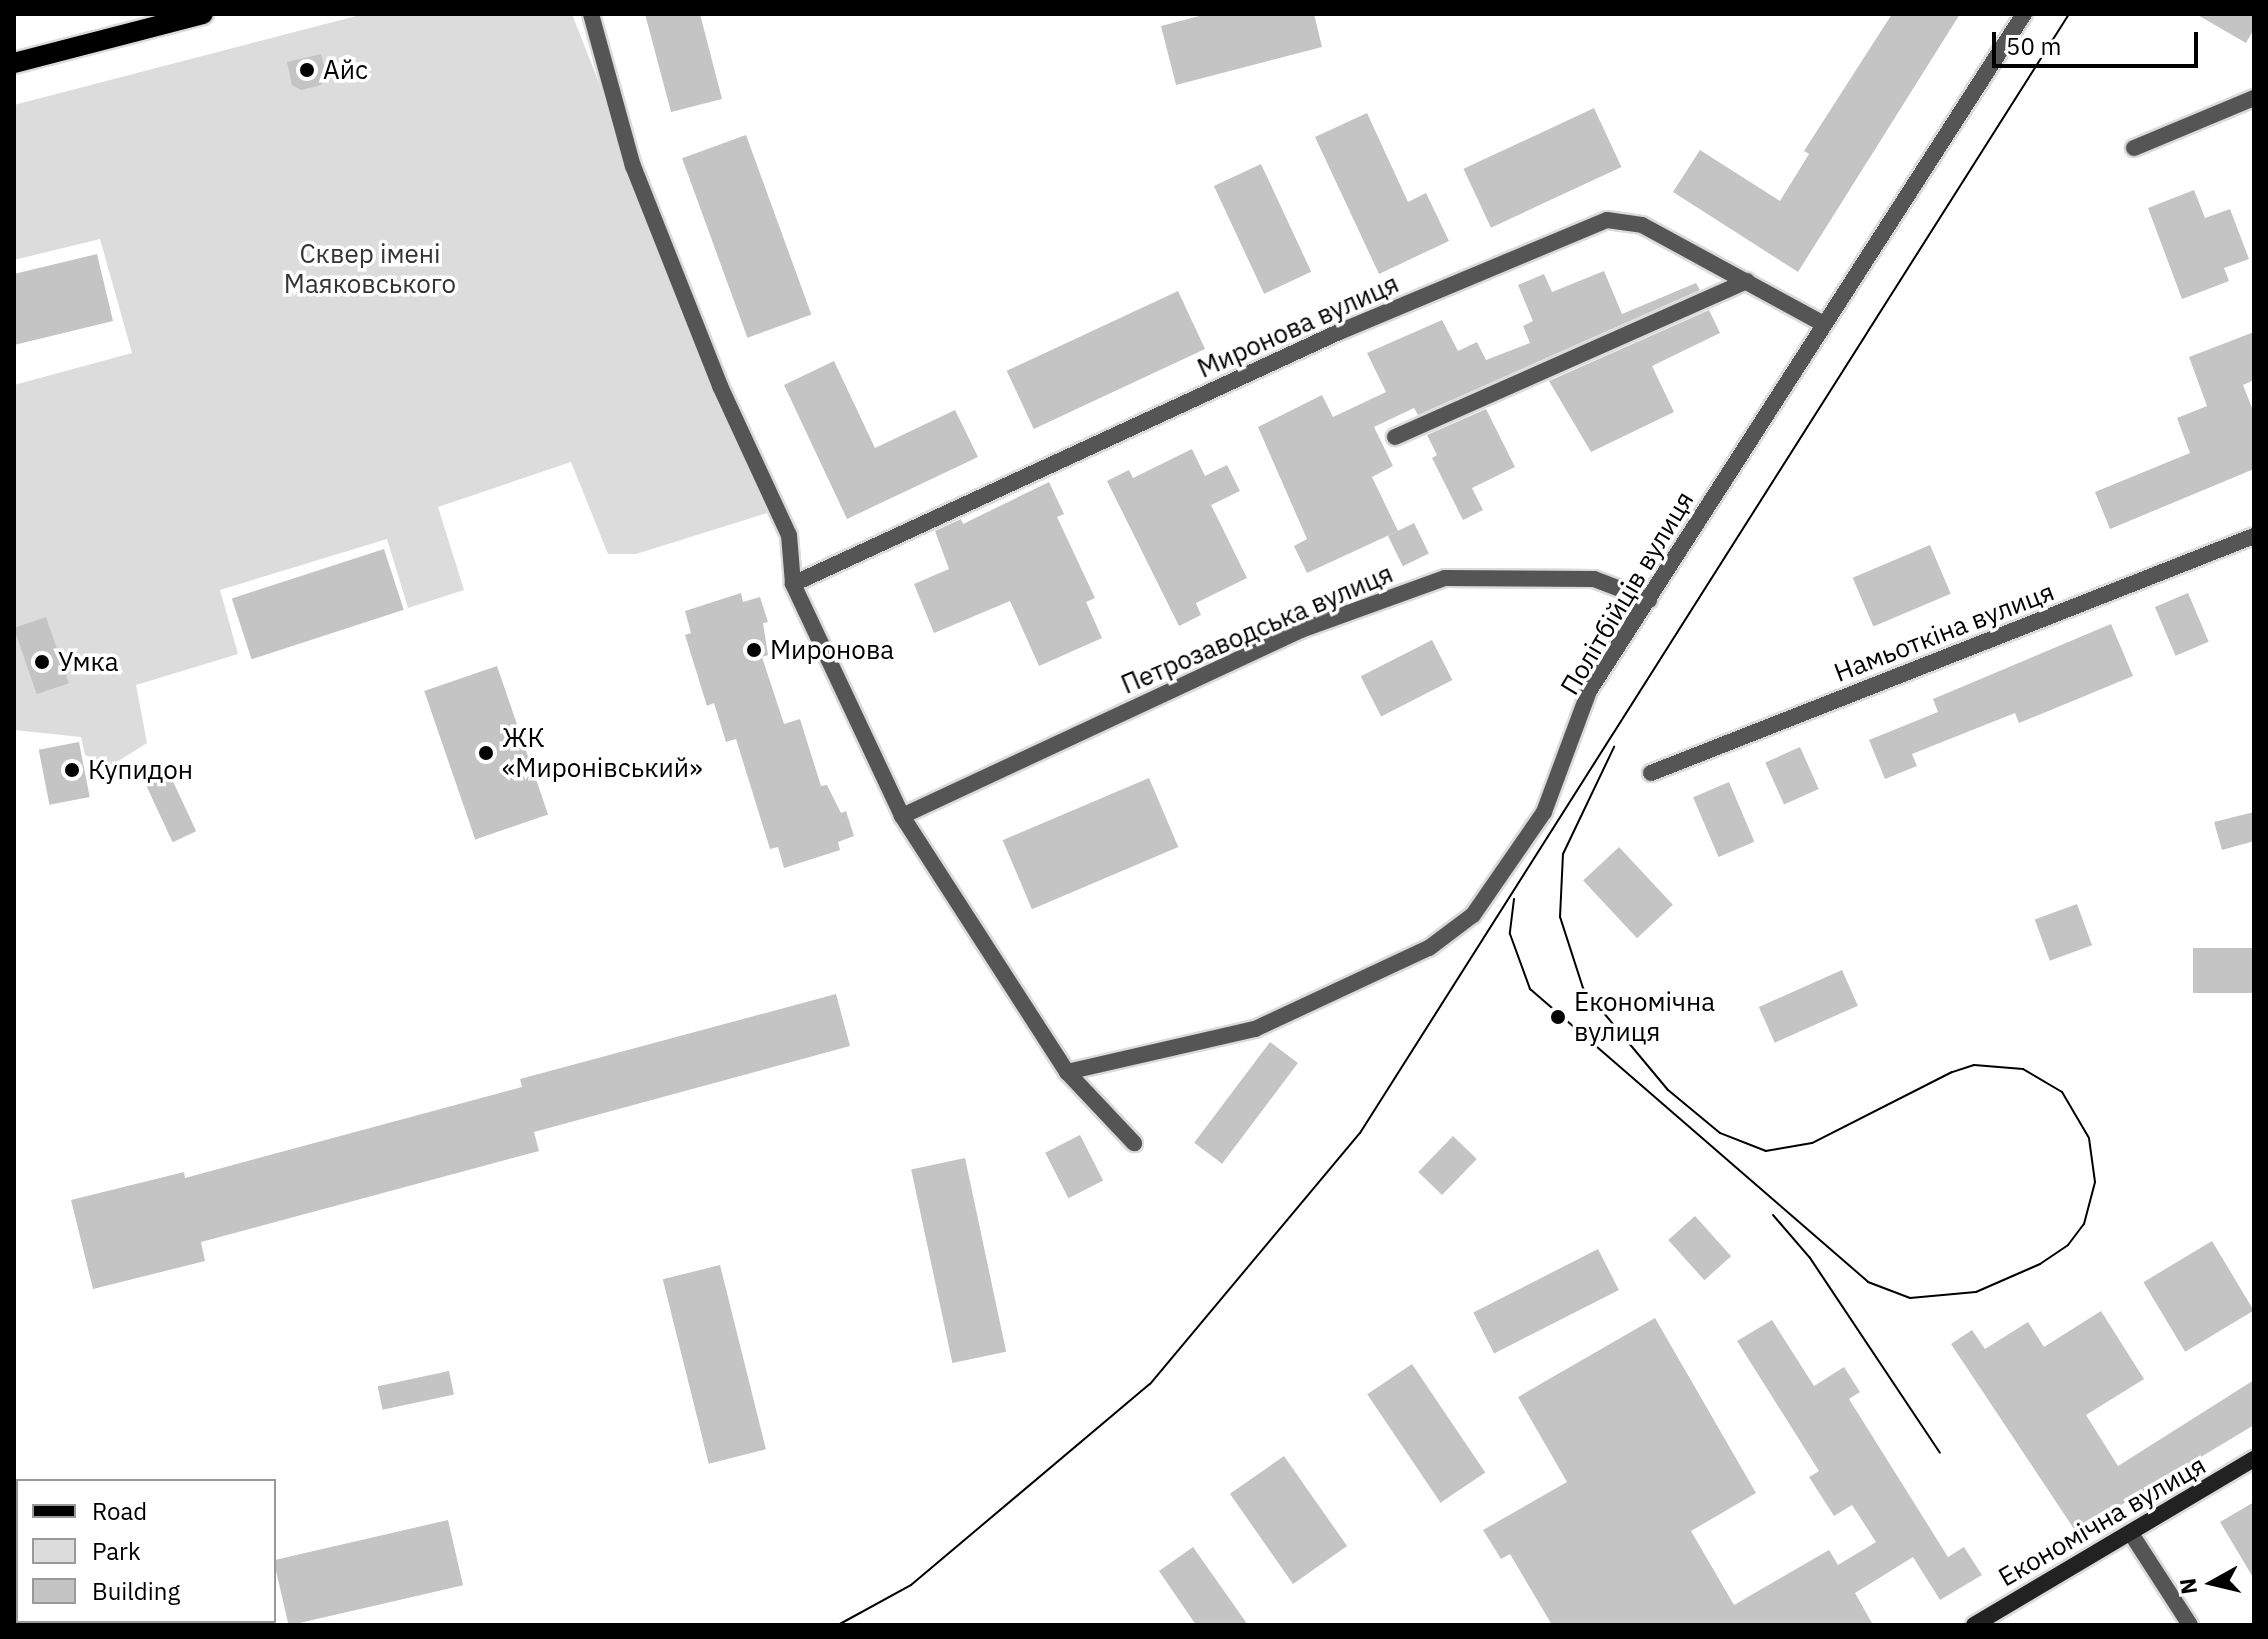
<!DOCTYPE html>
<html>
<head>
<meta charset="utf-8">
<style>
	body { margin:0 }
	#map { position:relative; width:2268px; height:1639px; overflow:hidden; background:#fff; font-family:"IBM Plex Sans",sans-serif }
	div>[style] { position:absolute }
	.green>* { inset:0; background:#dcdcdc }
	.building>* { inset:0; background:#c4c4c4; transform-origin:0 0 }
	.roads { filter:drop-shadow(2px 0 #dbdbdb) drop-shadow(-2px 0 #dbdbdb) drop-shadow(0 2px #dbdbdb) drop-shadow(0 -2px #dbdbdb) }
	.street>* { height:16px; margin:-8px; padding:0 8px; transform-origin:8px; border-radius:8px; background:#555 }
	.secondary>* { height:16px; margin:-8px; padding:0 8px; transform-origin:8px; border-radius:8px; background:#222 }
	.primary>* { height:20px; margin:-10px; padding:0 10px; transform-origin:10px; border-radius:10px; background:#000 }
	.tram>* { height:2px; margin:-1px; padding:0 1px; transform-origin:1px; border-radius:1px; background:#000 }
	.dots>* { width:22px; height:22px; translate:-50% -50%; box-sizing:border-box; border:4px solid #fff; border-radius:50% }
	span { translate:-50% -50%; white-space:nowrap; text-align:center; line-height:1.15; -webkit-text-stroke:7px #fff; paint-order:stroke }
	.poi-label { font-size:26px; color:#000 }
	.left { translate:0 -50%; text-align:left }
	.park-label { font-size:26px; color:#333 }
	.street-label { font-size:26px; color:#000 }
	.frame { position:absolute; inset:0; border:16px solid #000; pointer-events:none }
	.legend { position:absolute; left:16px; top:1479px; width:260px; height:144px; box-sizing:border-box; background:#fff; border:2px solid #999; margin:0; padding:10px 14px; list-style:none; font-size:24px; color:#000 }
	.legend li { display:flex; align-items:center; gap:16px; height:40px }
	.legend b { width:40px; border:2px solid #999 }
	.north { position:absolute; left:2172px; top:1543px; width:80px; height:80px; -webkit-text-stroke:6px #fff; paint-order:stroke; rotate:262deg; font-size:22px; font-weight:700; line-height:32px; text-align:center; color:#000 }
	.north::after { content:''; display:block; margin:auto; width:28px; height:36px; background:#000; clip-path:polygon(50% 0,100% 100%,50% 72%,0 100%) }
	.scale { position:absolute; left:1992px; top:32px; width:206px; height:36px; box-sizing:border-box; border:4px solid #000; border-top:0; padding-left:10px; font-size:24px; line-height:28px; white-space:nowrap; color:#000; -webkit-text-stroke:6px #fff; paint-order:stroke }
</style>
</head>
<body>
<div id="map">
	<div class="green">
		<i style="clip-path:polygon(364px 14px,572px 14px,767px 513px,636px 554px,608px 554px,571px 462px,438px 507px,464px 590px,408px 608px,387px 539px,220px 590px,238px 654px,136px 685px,147px 743px,112px 765px,85px 755px,81px 737px,14px 730px,14px 385px,132px 353px,100px 239px,14px 260px,14px 105px)"></i>
		<i style="clip-path:polygon(18px 1562px,18px 1621px,62px 1625px,14px 1625px)"></i>
	</div>
	<div class="building">
		<i style="clip-path:polygon(645px 14px,700px 14px,722px 99px,671px 112px)"></i>
		<i style="clip-path:polygon(1207px 14px,1314px 14px,1322px 47px,1176px 85px,1161px 26px)"></i>
		<i style="clip-path:polygon(1892px 14px,1960px 14px,1798px 272px,1673px 192px,1700px 150px,1780px 201px,1809px 154px,1804px 151px)"></i>
		<i style="clip-path:polygon(2196px 14px,2254px 14px,2254px 29px,2246px 43px)"></i>
		<i style="clip-path:polygon(321px 54px,327px 78px,321px 85px,301px 90px,292px 85px,287px 62px)"></i>
		<i style="left:1594px;top:108px;width:65px;height:144px;rotate:65deg"></i>
		<i style="clip-path:polygon(1367px 113px,1408px 202px,1426px 193px,1449px 241px,1379px 274px,1315px 137px)"></i>
		<i style="left:746px;top:135px;width:191px;height:68px;rotate:70deg"></i>
		<i style="left:1261px;top:164px;width:119px;height:52px;rotate:65deg"></i>
		<i style="clip-path:polygon(2194px 190px,2205px 218px,2230px 209px,2249px 259px,2224px 268px,2229px 281px,2182px 299px,2148px 208px)"></i>
		<i style="clip-path:polygon(97px 254px,113px 321px,14px 345px,14px 274px)"></i>
		<i style="clip-path:polygon(1604px 271px,1622px 314px,1696px 283px,1700px 290px,1418px 415px,1414px 408px,1374px 427px,1393px 466px,1372px 477px,1398px 531px,1307px 573px,1294px 546px,1307px 539px,1258px 427px,1322px 395px,1333px 417px,1386px 392px,1367px 353px,1442px 320px,1458px 351px,1477px 342px,1486px 360px,1530px 343px,1523px 326px,1533px 321px,1518px 285px,1544px 274px,1552px 292px)"></i>
		<i style="left:1178px;top:291px;width:64px;height:189px;rotate:65deg"></i>
		<i style="clip-path:polygon(1709px 310px,1720px 333px,1652px 366px,1674px 412px,1591px 452px,1549px 381px)"></i>
		<i style="clip-path:polygon(2254px 332px,2254px 380px,2243px 385px,2254px 413px,2254px 469px,2110px 529px,2095px 492px,2190px 453px,2177px 418px,2207px 406px,2189px 357px)"></i>
		<i style="clip-path:polygon(834px 361px,875px 448px,955px 410px,978px 457px,847px 519px,784px 385px)"></i>
		<i style="clip-path:polygon(1486px 409px,1515px 467px,1472px 488px,1483px 510px,1463px 520px,1432px 458px,1437px 455px,1427px 435px)"></i>
		<i style="clip-path:polygon(1192px 449px,1205px 476px,1227px 465px,1240px 491px,1211px 505px,1247px 578px,1196px 603px,1201px 615px,1179px 626px,1107px 481px,1129px 470px,1133px 478px)"></i>
		<i style="clip-path:polygon(1049px 482px,1064px 514px,1057px 517px,1095px 598px,1086px 602px,1102px 638px,1039px 666px,1010px 601px,934px 633px,914px 584px,949px 569px,935px 531px,961px 519px,963px 524px)"></i>
		<i style="left:1414px;top:523px;width:34px;height:29px;rotate:64deg"></i>
		<i style="left:1930px;top:545px;width:53px;height:84px;rotate:67deg"></i>
		<i style="left:384px;top:549px;width:64px;height:160px;rotate:72deg"></i>
		<i style="clip-path:polygon(741px 593px,743px 602px,760px 597px,768px 622px,763px 623px,768px 655px,762px 657px,784px 724px,800px 719px,821px 786px,827px 785px,841px 813px,846px 811px,854px 836px,838px 842px,840px 850px,784px 868px,778px 847px,770px 849px,736px 739px,726px 742px,714px 703px,707px 706px,685px 635px,691px 633px,685px 611px)"></i>
		<i style="left:2188px;top:593px;width:53px;height:36px;rotate:67deg"></i>
		<i style="left:46px;top:617px;width:70px;height:34px;rotate:71deg"></i>
		<i style="clip-path:polygon(2111px 624px,2133px 676px,2019px 723px,2015px 713px,1912px 754px,1917px 766px,1885px 779px,1869px 740px,1938px 712px,1933px 699px)"></i>
		<i style="left:1432px;top:640px;width:45px;height:80px;rotate:63deg"></i>
		<i style="left:497px;top:666px;width:157px;height:77px;rotate:71deg"></i>
		<i style="left:79px;top:742px;width:56px;height:41px;rotate:79deg"></i>
		<i style="left:1800px;top:747px;width:46px;height:38px;rotate:66deg"></i>
		<i style="left:170px;top:775px;width:62px;height:26px;rotate:65deg"></i>
		<i style="left:1149px;top:778px;width:75px;height:159px;rotate:67deg"></i>
		<i style="left:1729px;top:782px;width:65px;height:39px;rotate:67deg"></i>
		<i style="clip-path:polygon(2254px 812px,2254px 841px,2222px 850px,2214px 822px)"></i>
		<i style="left:1619px;top:847px;width:79px;height:49px;rotate:47deg"></i>
		<i style="left:2077px;top:904px;width:44px;height:45px;rotate:70deg"></i>
		<i style="left:2254px;top:948px;width:45px;height:61px;rotate:90deg"></i>
		<i style="left:1842px;top:970px;width:39px;height:91px;rotate:66deg"></i>
		<i style="clip-path:polygon(836px 994px,850px 1046px,534px 1132px,539px 1151px,201px 1242px,205px 1261px,93px 1289px,71px 1200px,184px 1172px,185px 1178px,522px 1087px,520px 1079px)"></i>
		<i style="left:1270px;top:1042px;width:35px;height:126px;rotate:37deg"></i>
		<i style="left:1080px;top:1135px;width:51px;height:39px;rotate:63deg"></i>
		<i style="left:1453px;top:1136px;width:33px;height:50px;rotate:44deg"></i>
		<i style="left:965px;top:1158px;width:198px;height:55px;rotate:78deg"></i>
		<i style="left:1695px;top:1216px;width:54px;height:36px;rotate:48deg"></i>
		<i style="left:2212px;top:1241px;width:81px;height:80px;rotate:59deg"></i>
		<i style="left:1598px;top:1249px;width:46px;height:140px;rotate:63deg"></i>
		<i style="left:720px;top:1265px;width:190px;height:59px;rotate:76deg"></i>
		<i style="clip-path:polygon(2101px 1311px,2144px 1379px,2086px 1415px,2118px 1466px,2254px 1380px,2254px 1425px,2076px 1532px,1951px 1344px,1972px 1330px,1985px 1349px,2028px 1322px,2044px 1347px)"></i>
		<i style="clip-path:polygon(1655px 1318px,1756px 1493px,1691px 1531px,1734px 1605px,1829px 1550px,1838px 1565px,1876px 1542px,1852px 1505px,1834px 1516px,1809px 1477px,1819px 1471px,1737px 1341px,1772px 1320px,1814px 1386px,1844px 1367px,1860px 1392px,1849px 1399px,1948px 1557px,1964px 1547px,1982px 1575px,1940px 1600px,1913px 1557px,1855px 1593px,1873px 1625px,1552px 1625px,1510px 1554px,1501px 1559px,1483px 1530px,1567px 1482px,1518px 1397px)"></i>
		<i style="left:1412px;top:1364px;width:131px;height:54px;rotate:56deg"></i>
		<i style="left:449px;top:1371px;width:24px;height:73px;rotate:78deg"></i>
		<i style="left:1284px;top:1456px;width:110px;height:66px;rotate:55deg"></i>
		<i style="clip-path:polygon(2254px 1502px,2254px 1579px,2220px 1522px)"></i>
		<i style="left:448px;top:1520px;width:67px;height:179px;rotate:77deg"></i>
		<i style="clip-path:polygon(1193px 1547px,1248px 1625px,1196px 1625px,1159px 1571px)"></i>
	</div>
	<div class="roads">
		<div class="street">
			<i style="left:591px;top:14px;width:158px;rotate:74.6deg"></i>
			<i style="left:633px;top:166px;width:237px;rotate:68.4deg"></i>
			<i style="left:720px;top:386px;width:164px;rotate:65.2deg"></i>
			<i style="left:789px;top:535px;width:49px;rotate:85.3deg"></i>
			<i style="left:793px;top:584px;width:256px;rotate:64.8deg"></i>
			<i style="left:902px;top:816px;width:305px;rotate:57.2deg"></i>
			<i style="left:1067px;top:1072px;width:98px;rotate:46.7deg"></i>
			<i style="left:2134px;top:148px;width:130px;rotate:-22.6deg"></i>
			<i style="left:1395px;top:437px;width:385px;rotate:-23.9deg"></i>
			<i style="left:793px;top:584px;width:601px;rotate:-24.78deg"></i>
			<i style="left:1339px;top:332px;width:290px;rotate:-22.7deg"></i>
			<i style="left:1607px;top:220px;width:35px;rotate:8deg"></i>
			<i style="left:1642px;top:225px;width:205px;rotate:28.6deg"></i>
			<i style="left:1651px;top:773px;width:648px;rotate:-21.46deg"></i>
			<i style="left:902px;top:816px;width:440px;rotate:-25deg"></i>
			<i style="left:1301px;top:630px;width:153px;rotate:-19.9deg"></i>
			<i style="left:1445px;top:578px;width:149px;rotate:0.4deg"></i>
			<i style="left:1594px;top:579px;width:59px;rotate:20.9deg"></i>
			<i style="left:1067px;top:1072px;width:193px;rotate:-12.9deg"></i>
			<i style="left:1255px;top:1029px;width:192px;rotate:-25deg"></i>
			<i style="left:1429px;top:948px;width:55px;rotate:-36.9deg"></i>
			<i style="left:1473px;top:915px;width:125px;rotate:-55.4deg"></i>
			<i style="left:1544px;top:812px;width:129px;rotate:-69.6deg"></i>
			<i style="left:1589px;top:691px;width:805px;rotate:-57.28deg"></i>
			<i style="left:2132px;top:1535px;width:107px;rotate:57.2deg"></i>
		</div>
		<div class="secondary">
			<i style="left:1974px;top:1625px;width:326px;rotate:-30.7deg"></i>
		</div>
		<div class="primary">
			<i style="left:14px;top:63px;width:195px;rotate:-14.5deg"></i>
		</div>
	</div>
	<div class="tram">
		<i style="left:1514px;top:899px;width:35px;rotate:97deg"></i>
		<i style="left:1510px;top:934px;width:59px;rotate:70deg"></i>
		<i style="left:1530px;top:989px;width:447px;rotate:40.9deg"></i>
		<i style="left:1868px;top:1282px;width:45px;rotate:20.9deg"></i>
		<i style="left:1910px;top:1298px;width:66px;rotate:-5.2deg"></i>
		<i style="left:1976px;top:1292px;width:70px;rotate:-23.6deg"></i>
		<i style="left:2040px;top:1264px;width:34px;rotate:-34deg"></i>
		<i style="left:2068px;top:1245px;width:26px;rotate:-53deg"></i>
		<i style="left:2084px;top:1224px;width:43px;rotate:-75.3deg"></i>
		<i style="left:2095px;top:1182px;width:44px;rotate:-97.8deg"></i>
		<i style="left:2089px;top:1138px;width:53px;rotate:-120.4deg"></i>
		<i style="left:2062px;top:1092px;width:45px;rotate:-149.5deg"></i>
		<i style="left:2023px;top:1069px;width:49px;rotate:-175.3deg"></i>
		<i style="left:1974px;top:1065px;width:23px;rotate:162deg"></i>
		<i style="left:1952px;top:1072px;width:157px;rotate:153.1deg"></i>
		<i style="left:1812px;top:1143px;width:47px;rotate:170.1deg"></i>
		<i style="left:1766px;top:1151px;width:49px;rotate:-158.6deg"></i>
		<i style="left:1720px;top:1133px;width:67px;rotate:-140.4deg"></i>
		<i style="left:1668px;top:1090px;width:133px;rotate:-129.8deg"></i>
		<i style="left:1583px;top:988px;width:75px;rotate:-107.9deg"></i>
		<i style="left:1560px;top:917px;width:63px;rotate:-87.3deg"></i>
		<i style="left:1563px;top:854px;width:119px;rotate:-64.5deg"></i>
		<i style="left:1773px;top:1215px;width:57px;rotate:49.3deg"></i>
		<i style="left:1810px;top:1258px;width:234px;rotate:56.3deg"></i>
		<i style="left:838px;top:1625px;width:83px;rotate:-28.7deg"></i>
		<i style="left:911px;top:1585px;width:312px;rotate:-40.1deg"></i>
		<i style="left:1150px;top:1384px;width:327px;rotate:-50.1deg"></i>
		<i style="left:1360px;top:1133px;width:1325px;rotate:-57.64deg"></i>
	</div>
	<div class="dots">
		<i style="left:307px;top:70px;background:#000"></i>
		<i style="left:754px;top:650px;background:#000"></i>
		<i style="left:42px;top:662px;background:#000"></i>
		<i style="left:486px;top:753px;background:#000"></i>
		<i style="left:72px;top:770px;background:#000"></i>
		<i style="left:1558px;top:1017px;background:#000"></i>
	</div>
	<div class="poi-label">
		<span class="left" style="left:323px;top:70px">Айс</span>
		<span class="left" style="left:770px;top:650px">Миронова</span>
		<span class="left" style="left:58px;top:662px">Умка</span>
		<span class="left" style="left:502px;top:753px">ЖК<br>«Миронівський»</span>
		<span class="left" style="left:88px;top:770px">Купидон</span>
		<span class="left" style="left:1574px;top:1017px">Економічна<br>вулиця</span>
	</div>
	<div class="park-label">
		<span style="left:370px;top:269px">Сквер імені<br>Маяковського</span>
	</div>
	<div class="street-label">
		<span style="left:1298px;top:326px;rotate:-24deg">Миронова вулиця</span>
		<span style="left:1627px;top:593px;rotate:-59deg">Політбійців вулиця</span>
		<span style="left:1257px;top:629px;rotate:-23deg">Петрозаводська вулиця</span>
		<span style="left:1944px;top:632px;rotate:-21deg">Намьоткіна вулиця</span>
		<span style="left:2102px;top:1521px;rotate:-30deg">Економічна вулиця</span>
	</div>
	<div class="frame"></div>
	<ul class="legend">
	<li><b style="height:10px;background:#000"></b>Road</li>
	<li><b style="height:22px;background:#dcdcdc"></b>Park</li>
	<li><b style="height:22px;background:#c4c4c4"></b>Building</li>
	</ul>
	<div class="north">N</div>
	<div class="scale">50 m</div>
</div>
</body>
</html>
